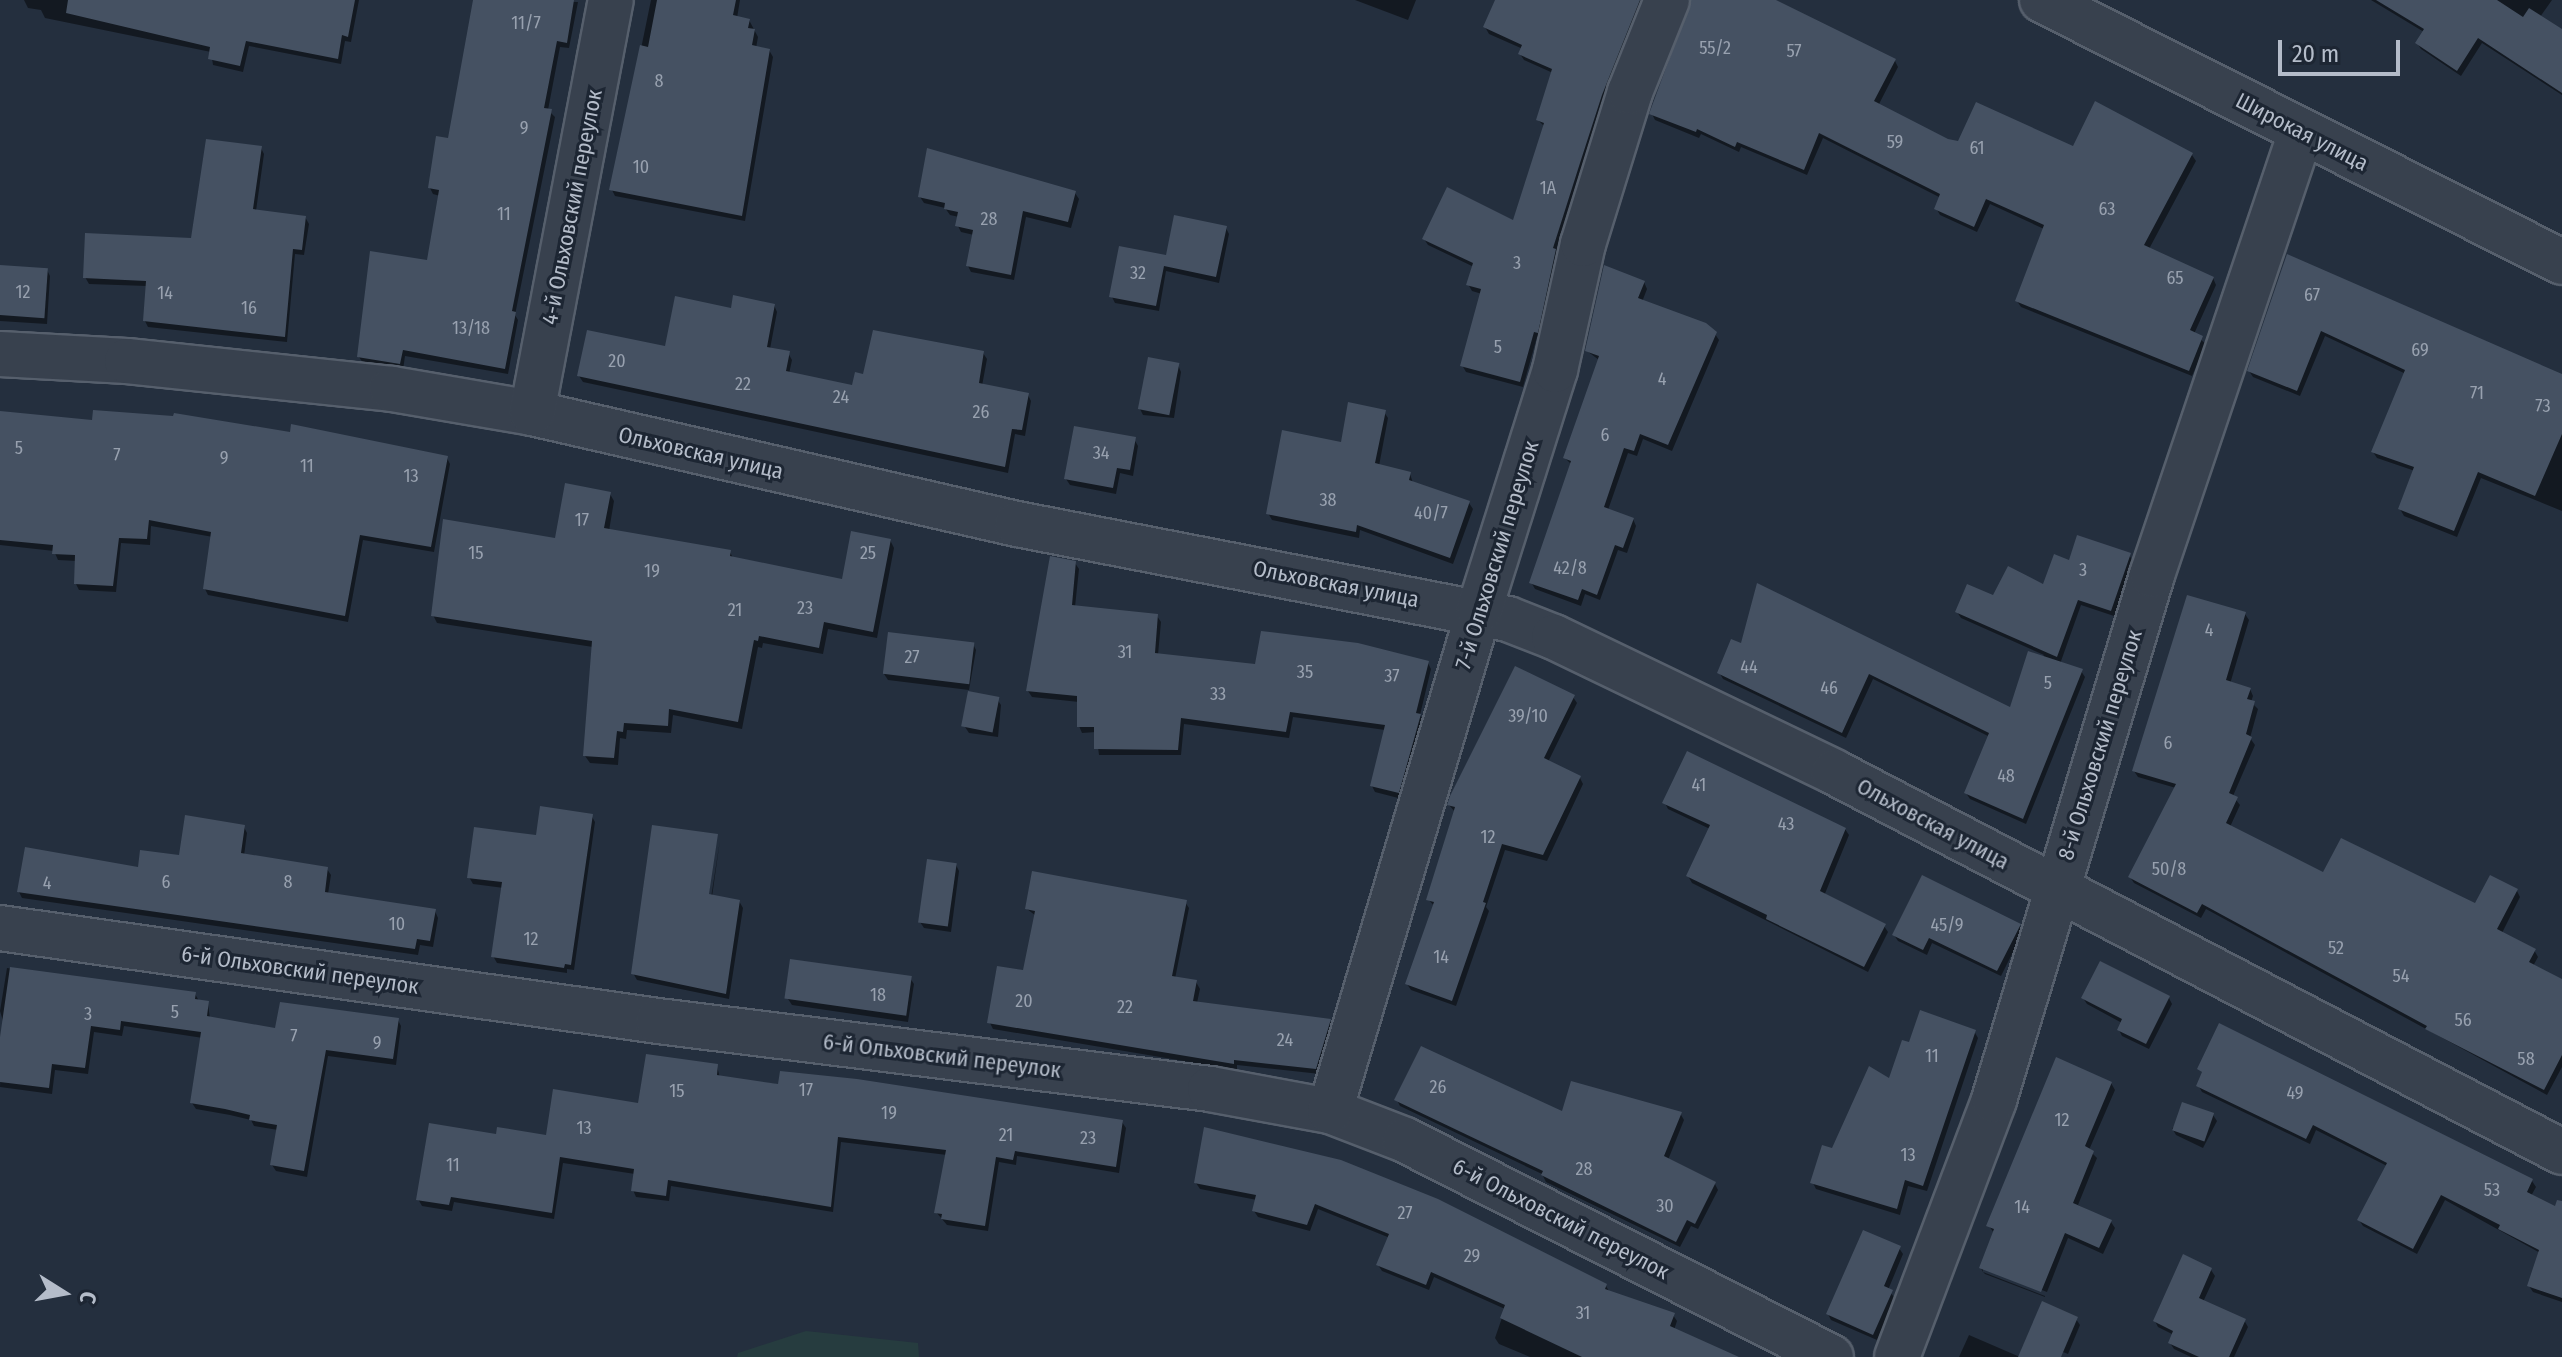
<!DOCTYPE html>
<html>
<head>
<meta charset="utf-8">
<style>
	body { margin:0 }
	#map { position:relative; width:2562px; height:1357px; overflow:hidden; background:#242f3e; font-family:"Fira Sans Condensed",sans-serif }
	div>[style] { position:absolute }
	.green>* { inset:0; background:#263c3f }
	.shadow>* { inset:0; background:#0007 }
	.building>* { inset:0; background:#455162; transform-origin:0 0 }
	.roads { filter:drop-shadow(2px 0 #565f6c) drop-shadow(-2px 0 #565f6c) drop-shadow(0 2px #565f6c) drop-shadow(0 -2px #565f6c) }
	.minor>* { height:44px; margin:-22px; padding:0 22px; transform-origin:22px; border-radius:22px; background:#38414e }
	.tertiary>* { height:44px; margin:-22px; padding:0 22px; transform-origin:22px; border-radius:22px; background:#38414e }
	span { translate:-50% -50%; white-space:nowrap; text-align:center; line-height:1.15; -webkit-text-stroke:6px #1d2633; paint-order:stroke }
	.number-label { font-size:18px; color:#98a1af }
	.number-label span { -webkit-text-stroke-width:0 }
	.street-label { font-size:22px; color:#b4bcc9 }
	.north { position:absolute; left:24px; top:1253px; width:80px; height:80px; -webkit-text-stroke:6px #1d2633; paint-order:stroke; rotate:101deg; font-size:22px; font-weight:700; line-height:32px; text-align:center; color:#b4bcc9 }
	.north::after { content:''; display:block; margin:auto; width:28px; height:36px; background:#b4bcc9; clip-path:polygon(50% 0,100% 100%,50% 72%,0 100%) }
	.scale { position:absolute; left:2278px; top:40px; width:122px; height:36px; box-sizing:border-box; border:4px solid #b4bcc9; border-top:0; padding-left:10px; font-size:24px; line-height:28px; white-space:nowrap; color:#b4bcc9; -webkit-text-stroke:6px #1d2633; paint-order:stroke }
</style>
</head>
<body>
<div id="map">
	<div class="green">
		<i style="clip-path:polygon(806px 1331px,918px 1343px,919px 1357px,737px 1357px,738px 1353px)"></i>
	</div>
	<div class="shadow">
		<i style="clip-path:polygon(24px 0,359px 0,351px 42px,345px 41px,341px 64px,249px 46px,243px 72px,213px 65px,211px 52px,45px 18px,41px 10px,28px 8px)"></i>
		<i style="clip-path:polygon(475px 0,578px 2px,569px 48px,560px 47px,548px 110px,555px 117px,515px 315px,518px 320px,508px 374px,405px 356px,403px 370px,363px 363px,359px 357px,428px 263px,440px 196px,433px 194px,430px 188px,449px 140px)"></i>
		<i style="clip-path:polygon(651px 0,740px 0,737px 18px,749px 20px,758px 37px,756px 48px,769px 50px,773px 57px,745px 221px,615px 196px,612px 190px)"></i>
		<i style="clip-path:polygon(1355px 0,1416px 0,1408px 20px)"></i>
		<i style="clip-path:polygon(1497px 0,1646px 0,1605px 102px,1557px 253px,1541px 338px,1537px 337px,1523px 387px,1466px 372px,1462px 365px,1482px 294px,1472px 291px,1468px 284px,1474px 267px,1428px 245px,1424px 239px,1514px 223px,1545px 127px,1538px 120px,1553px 73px,1524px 60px,1520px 54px,1523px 49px,1489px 34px,1485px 27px)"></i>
		<i style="clip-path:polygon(1693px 0,1772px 0,1895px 61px,1898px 67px,1878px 106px,1948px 141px,2192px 155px,2196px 161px,2149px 249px,2213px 278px,2216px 285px,2194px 334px,2206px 344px,2192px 376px,2021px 307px,2017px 301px,2044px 229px,1990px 204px,1977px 232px,1940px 215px,1936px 208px,1941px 198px,1823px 138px,1807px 175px,1741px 147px,1739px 152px,1701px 134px,1699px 138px,1655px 120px,1652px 114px)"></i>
		<i style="clip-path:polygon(2371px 0,2552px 0,2540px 17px,2562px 32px,2562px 95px,2482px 43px,2461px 76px,2421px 49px,2417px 43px,2424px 32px)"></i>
		<i style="clip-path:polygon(261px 148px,264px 154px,256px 211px,305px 217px,309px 224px,304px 255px,295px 254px,287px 342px,148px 327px,145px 321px,147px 286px,89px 284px,85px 277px,193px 240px)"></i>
		<i style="clip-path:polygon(1075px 193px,1079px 199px,1071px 228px,1026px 217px,1014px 280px,971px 272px,968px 266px,974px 235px,961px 232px,958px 226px,959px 217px,950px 215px,945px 208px,924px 203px,920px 197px)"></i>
		<i style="clip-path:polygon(1226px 228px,1229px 234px,1219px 283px,1166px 271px,1159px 311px,1115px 303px,1112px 297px,1167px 258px)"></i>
		<i style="clip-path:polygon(2288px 257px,2562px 377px,2562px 511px,2481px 478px,2457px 537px,2404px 516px,2400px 509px,2415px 471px,2377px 458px,2373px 452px,2406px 374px,2325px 336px,2300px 396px,2253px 377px,2249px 371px)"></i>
		<i style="clip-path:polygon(0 267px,47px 270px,50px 276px,47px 324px,0 321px)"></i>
		<i style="clip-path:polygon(1644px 282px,1647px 289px,1642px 302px,1715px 334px,1719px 340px,1672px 451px,1643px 439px,1637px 456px,1628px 453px,1608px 510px,1633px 519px,1636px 526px,1627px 553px,1618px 550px,1600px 600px,1585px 594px,1581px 606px,1535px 589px,1531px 582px,1572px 465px,1565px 458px,1599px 360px,1587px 351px)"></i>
		<i style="clip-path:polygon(774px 305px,777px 312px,770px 349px,788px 353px,792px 360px,789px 374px,854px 388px,865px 376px,983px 353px,987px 359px,982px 386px,1028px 395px,1031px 401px,1025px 436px,1015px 434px,1008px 473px,583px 382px,579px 376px,666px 349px,732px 311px)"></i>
		<i style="clip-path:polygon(1178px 365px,1181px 372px,1174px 418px,1143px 415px,1140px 409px)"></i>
		<i style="clip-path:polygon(1384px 412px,1388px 418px,1379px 466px,1410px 474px,1413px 483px,1469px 503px,1473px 509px,1453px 564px,1360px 530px,1359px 538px,1272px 520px,1268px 513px)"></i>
		<i style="clip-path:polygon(0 420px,447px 458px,450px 464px,434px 552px,363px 540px,348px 622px,208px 595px,205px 589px,213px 537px,151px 526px,150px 545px,121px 543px,116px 592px,79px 590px,76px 584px,77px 561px,58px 560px,54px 551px,0 545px)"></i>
		<i style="clip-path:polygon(1134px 439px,1138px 446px,1133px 476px,1120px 473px,1116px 494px,1070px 485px,1066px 479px)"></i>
		<i style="clip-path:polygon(610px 494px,614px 501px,609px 531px,730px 552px,733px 558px,843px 581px,890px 540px,894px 548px,877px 638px,828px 629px,823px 654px,763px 643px,762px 648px,758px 647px,742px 729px,673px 715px,671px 733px,627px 730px,626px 739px,620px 738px,618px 765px,590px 763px,585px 756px,593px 647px,437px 623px,433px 615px,557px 540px)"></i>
		<i style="clip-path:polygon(2129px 555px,2133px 561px,2114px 616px,2081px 605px,2060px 664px,2081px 671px,2085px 677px,2026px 824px,1970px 799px,1966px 793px,1990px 737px,1873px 679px,1846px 738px,1723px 679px,1719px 672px,1742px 646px,1758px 585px,2011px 709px,2044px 655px,1961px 618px,1957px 612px,1994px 597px,2044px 587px,2070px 563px)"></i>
		<i style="clip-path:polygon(1075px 563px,1079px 569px,1075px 607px,1157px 616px,1161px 622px,1158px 655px,1257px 666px,1428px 663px,1431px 669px,1420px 715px,1424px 722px,1402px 799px,1375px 792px,1372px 786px,1385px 730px,1293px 717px,1289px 738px,1184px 724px,1181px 755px,1099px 755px,1096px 732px,1082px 733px,1079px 726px,1079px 702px,1032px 697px,1028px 691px)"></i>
		<i style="clip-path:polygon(2245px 614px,2249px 620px,2230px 684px,2250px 689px,2253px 696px,2251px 702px,2258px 709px,2250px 738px,2255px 745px,2233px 796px,2240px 805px,2230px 827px,2324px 875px,2476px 906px,2517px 891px,2520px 897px,2502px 933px,2534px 950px,2538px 957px,2533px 966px,2562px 981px,2562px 1067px,2547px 1095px,2206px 909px,2201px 918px,2134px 883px,2130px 877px,2176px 788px,2138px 777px,2134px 771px)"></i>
		<i style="clip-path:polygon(973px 644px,976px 650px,969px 690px,888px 680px,884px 674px)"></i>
		<i style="clip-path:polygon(1573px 697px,1577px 703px,1548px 762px,1580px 778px,1583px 784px,1547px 861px,1505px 850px,1486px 907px,1489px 911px,1456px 1006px,1411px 990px,1407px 984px,1435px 907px,1428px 899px,1455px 812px,1449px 805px)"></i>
		<i style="clip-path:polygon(997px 699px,1001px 705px,998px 737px,969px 733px,965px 727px)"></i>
		<i style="clip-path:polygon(1665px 803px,1845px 829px,1849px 835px,1824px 896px,1884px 926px,1888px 932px,1868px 972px,1692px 883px,1688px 876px,1710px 829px,1668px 809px)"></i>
		<i style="clip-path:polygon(591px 815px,595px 822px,574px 970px,567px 969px,567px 973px,497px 963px,493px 956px,504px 888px,473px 884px,469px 877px,538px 838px)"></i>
		<i style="clip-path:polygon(244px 827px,247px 833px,244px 856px,327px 869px,331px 875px,328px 894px,435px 911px,438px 918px,433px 947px,420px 945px,418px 955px,22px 898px,19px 892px,140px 869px,181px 858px)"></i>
		<i style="clip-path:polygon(717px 836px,706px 904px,710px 904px,720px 840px,712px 897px,739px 901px,743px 908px,729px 999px,637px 980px,633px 973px)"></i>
		<i style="clip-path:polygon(956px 865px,959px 871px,951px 932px,924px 928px,920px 922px)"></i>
		<i style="clip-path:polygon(1185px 902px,1189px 908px,1175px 979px,1196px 982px,1200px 989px,1197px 1003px,1330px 1021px,1333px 1027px,1320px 1074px,1237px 1065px,1237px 1070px,993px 1029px,990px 1023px,1025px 972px,1036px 916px,1027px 909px)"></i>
		<i style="clip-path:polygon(2019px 925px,2023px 932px,2001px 976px,1932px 943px,1927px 955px,1898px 941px,1894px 935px)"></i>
		<i style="clip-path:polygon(7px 968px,195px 994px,199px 1001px,208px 1003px,210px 1019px,277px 1030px,398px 1020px,401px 1026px,396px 1065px,328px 1056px,307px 1177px,276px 1171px,272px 1165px,278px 1130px,254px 1126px,251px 1120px,230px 1115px,196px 1109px,192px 1103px,203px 1038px,124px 1026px,122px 1036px,94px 1032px,88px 1074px,55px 1070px,52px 1094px,0 1087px,3px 1021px,0 1011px)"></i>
		<i style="clip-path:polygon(910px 978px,914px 984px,908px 1022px,792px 1005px,788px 999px)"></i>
		<i style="clip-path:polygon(2083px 998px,2169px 998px,2172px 1004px,2149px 1049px,2122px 1036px,2119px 1030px,2122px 1023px,2087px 1004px)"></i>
		<i style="clip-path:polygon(1974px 1031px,1978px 1038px,1927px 1191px,1908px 1186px,1900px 1215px,1816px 1189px,1813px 1183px,1833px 1150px,1891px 1081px,1910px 1045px)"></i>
		<i style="clip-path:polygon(717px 1066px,720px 1078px,1122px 1122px,1126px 1128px,1119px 1173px,1017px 1156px,1016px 1165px,999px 1162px,988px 1231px,947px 1225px,936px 1212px,947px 1155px,841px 1142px,833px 1212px,671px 1186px,669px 1201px,636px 1197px,633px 1190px,635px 1174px,563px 1163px,554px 1219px,454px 1202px,452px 1211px,422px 1206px,418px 1199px,498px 1136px,548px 1137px,640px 1105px)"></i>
		<i style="clip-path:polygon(2200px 1069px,2532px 1181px,2536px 1187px,2531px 1196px,2562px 1212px,2562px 1302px,2533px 1292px,2529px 1286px,2549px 1258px,2445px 1200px,2417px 1254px,2363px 1226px,2359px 1220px,2387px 1166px,2316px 1130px,2310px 1144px,2202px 1092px,2198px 1085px,2203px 1074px)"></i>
		<i style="clip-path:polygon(2111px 1083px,2115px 1090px,2089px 1150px,2097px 1158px,2078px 1205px,2111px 1222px,2115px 1228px,2103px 1254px,2068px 1238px,2047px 1292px,1983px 1267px,1983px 1272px,1981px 1268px,1994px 1233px,1989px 1226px)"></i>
		<i style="clip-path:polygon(1397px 1100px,1564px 1113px,1680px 1113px,1684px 1120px,1668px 1160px,1715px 1184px,1718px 1190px,1698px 1229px,1691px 1226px,1680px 1247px,1546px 1182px,1542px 1174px,1400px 1106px)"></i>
		<i style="clip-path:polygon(2213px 1115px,2217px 1121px,2203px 1148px,2176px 1135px,2172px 1128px)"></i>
		<i style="clip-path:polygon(1206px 1129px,1606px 1286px,1610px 1293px,1673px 1315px,1677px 1321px,1674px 1330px,1737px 1357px,1530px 1357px,1499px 1344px,1495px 1338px,1505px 1309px,1434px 1277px,1429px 1290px,1382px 1271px,1378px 1265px,1390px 1238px,1318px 1209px,1310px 1231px,1258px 1217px,1254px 1211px,1257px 1200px,1200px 1189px,1196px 1183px)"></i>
		<i style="clip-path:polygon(1899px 1248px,1903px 1254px,1888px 1290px,1895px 1298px,1877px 1340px,1831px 1320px,1828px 1314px)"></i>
		<i style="clip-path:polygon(2211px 1270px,2215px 1276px,2203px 1302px,2244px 1320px,2248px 1327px,2234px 1357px,2191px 1357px,2174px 1349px,2170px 1343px,2174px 1335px,2158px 1327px,2155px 1321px)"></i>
		<i style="clip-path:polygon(1983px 1272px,2045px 1296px,2045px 1297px,1985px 1274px)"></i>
		<i style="clip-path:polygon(2076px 1319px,2080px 1325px,2068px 1354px,2034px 1340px)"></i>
		<i style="clip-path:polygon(1969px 1335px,2020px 1357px,1959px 1357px)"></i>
	</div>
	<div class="building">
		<i style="clip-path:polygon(68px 0,355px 0,348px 37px,342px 35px,338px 59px,246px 41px,240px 66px,208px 59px,210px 47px,66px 13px)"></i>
		<i style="clip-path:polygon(473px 0,574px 0,567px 43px,557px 41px,544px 108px,552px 109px,512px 311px,516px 312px,505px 369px,403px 350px,400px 364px,357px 357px,370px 251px,427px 260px,439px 190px,428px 188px,436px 136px,448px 138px)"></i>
		<i style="clip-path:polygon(657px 0,736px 0,733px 15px,750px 19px,748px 28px,755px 29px,752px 45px,770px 49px,742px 216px,609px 190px,640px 45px,648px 47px)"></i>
		<i style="clip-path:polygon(1495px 0,1640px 0,1602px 95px,1580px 163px,1553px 248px,1556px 249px,1538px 333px,1534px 332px,1520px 382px,1460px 366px,1481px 289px,1466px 285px,1473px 263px,1422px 239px,1447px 187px,1513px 220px,1544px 123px,1536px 120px,1552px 69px,1518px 54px,1522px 45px,1483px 27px)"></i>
		<i style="clip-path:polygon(1691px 0,1776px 0,1896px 59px,1874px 101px,1948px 139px,1958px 141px,1976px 102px,2073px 146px,2095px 101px,2193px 153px,2144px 245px,2214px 277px,2190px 330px,2203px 336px,2189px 371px,2015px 301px,2044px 225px,1986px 199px,1974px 227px,1934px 209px,1940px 194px,1819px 133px,1804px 170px,1737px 142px,1735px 147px,1697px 129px,1696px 132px,1649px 114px)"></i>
		<i style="clip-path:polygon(2376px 0,2497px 0,2523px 17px,2529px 8px,2562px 29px,2562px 93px,2478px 38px,2457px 71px,2415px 43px,2424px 29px)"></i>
		<i style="clip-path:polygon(206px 139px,262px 146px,253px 209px,306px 216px,302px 250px,293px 249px,285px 337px,143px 321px,146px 281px,83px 278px,85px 233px,191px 238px)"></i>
		<i style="clip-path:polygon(927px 148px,1076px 191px,1068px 222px,1023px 211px,1011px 275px,966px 266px,973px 230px,955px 226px,958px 212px,944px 209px,945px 203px,918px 197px)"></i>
		<i style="clip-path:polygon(1174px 215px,1227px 226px,1216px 277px,1164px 266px,1156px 306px,1109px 297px,1119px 246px,1166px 255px)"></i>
		<i style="clip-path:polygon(2287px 254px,2562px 374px,2562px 434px,2535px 496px,2478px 472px,2454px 531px,2398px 509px,2414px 467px,2371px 452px,2405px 370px,2321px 331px,2297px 391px,2247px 371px)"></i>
		<i style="left:0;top:265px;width:48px;height:50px;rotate:4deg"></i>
		<i style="clip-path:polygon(1604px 265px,1645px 281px,1638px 298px,1706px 323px,1717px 332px,1668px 445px,1640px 434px,1634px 451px,1624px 448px,1604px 507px,1634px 518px,1623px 548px,1615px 545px,1597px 595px,1582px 589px,1578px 600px,1529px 583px,1571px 461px,1563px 458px,1599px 356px,1585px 351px)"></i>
		<i style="clip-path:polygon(733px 295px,775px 304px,767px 347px,790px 351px,786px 371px,852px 385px,855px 372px,863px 374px,873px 330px,984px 351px,979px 383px,1029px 393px,1022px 430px,1012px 429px,1005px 467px,577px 376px,587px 330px,665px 346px,675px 296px,731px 308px)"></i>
		<i style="left:1148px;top:357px;width:32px;height:53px;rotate:11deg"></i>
		<i style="clip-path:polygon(1348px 402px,1386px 410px,1375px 463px,1411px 472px,1409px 480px,1470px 501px,1450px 558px,1357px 525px,1356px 532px,1266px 514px,1282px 430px,1341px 442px)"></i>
		<i style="clip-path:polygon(93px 410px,173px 416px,174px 413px,290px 432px,291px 424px,448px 456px,431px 547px,360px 535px,345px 616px,203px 589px,211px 532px,149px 520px,147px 539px,119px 538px,113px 586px,74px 584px,75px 555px,52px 554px,53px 545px,0 540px,0 411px,92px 420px)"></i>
		<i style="clip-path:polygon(1074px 426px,1136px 437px,1130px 470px,1117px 468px,1113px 488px,1064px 479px)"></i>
		<i style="clip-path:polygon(565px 483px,611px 492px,604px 528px,731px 550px,730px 556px,842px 579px,851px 531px,891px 539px,873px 632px,824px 622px,819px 648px,759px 636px,758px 641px,754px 640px,738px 722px,669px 709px,668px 726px,624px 723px,623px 732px,617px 731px,614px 758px,583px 756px,592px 641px,431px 616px,443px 519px,555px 538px)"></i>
		<i style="clip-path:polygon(2077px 535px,2131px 553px,2111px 611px,2078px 600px,2057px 657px,1955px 612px,1967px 584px,1993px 595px,2008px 566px,2043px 584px,2054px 554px,2069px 560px)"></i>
		<i style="clip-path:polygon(1050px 556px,1076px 561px,1072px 605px,1158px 614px,1155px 653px,1255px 664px,1261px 631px,1358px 643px,1429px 661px,1416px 713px,1421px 714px,1399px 793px,1370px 786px,1385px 725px,1290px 712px,1286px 732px,1181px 718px,1178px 750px,1094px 749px,1094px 727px,1077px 727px,1077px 696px,1026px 691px)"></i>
		<i style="clip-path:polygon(1757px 583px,2010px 707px,2028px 651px,2083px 669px,2023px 819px,1964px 793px,1989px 733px,1869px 674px,1842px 733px,1717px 673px,1731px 639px,1741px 643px)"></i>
		<i style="clip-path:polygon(2187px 595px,2246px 612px,2226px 680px,2251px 688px,2247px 699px,2255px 701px,2246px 734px,2252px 737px,2229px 793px,2238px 797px,2226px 823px,2323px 872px,2341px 838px,2475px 903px,2490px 875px,2518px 889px,2497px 929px,2536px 949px,2529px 962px,2562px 979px,2562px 1055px,2544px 1090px,2425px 1029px,2427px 1026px,2202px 904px,2197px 913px,2128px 877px,2176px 784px,2132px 771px)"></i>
		<i style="left:888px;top:632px;width:87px;height:42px;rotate:7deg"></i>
		<i style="clip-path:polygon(1515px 666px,1575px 695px,1544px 758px,1581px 776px,1543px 855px,1502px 844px,1483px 902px,1486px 903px,1452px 1001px,1405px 984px,1434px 902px,1426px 900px,1455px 807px,1447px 805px,1450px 796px)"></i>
		<i style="left:968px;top:691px;width:32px;height:36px;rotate:11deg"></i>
		<i style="clip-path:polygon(1687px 751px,1846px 828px,1820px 891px,1886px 924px,1864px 967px,1766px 919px,1767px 915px,1686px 876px,1710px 825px,1662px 803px)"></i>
		<i style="clip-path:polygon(540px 806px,593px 814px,571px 965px,565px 964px,564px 968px,491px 957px,502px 882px,467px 878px,474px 827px,536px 835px)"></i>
		<i style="clip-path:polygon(185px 815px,245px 825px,241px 853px,328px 867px,325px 892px,436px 909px,430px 941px,417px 939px,415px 949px,17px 892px,25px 847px,138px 867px,140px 850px,179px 855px)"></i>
		<i style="clip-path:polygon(652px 825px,718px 834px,709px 894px,740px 900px,726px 994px,631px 974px)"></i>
		<i style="left:927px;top:859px;width:30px;height:64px;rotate:8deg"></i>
		<i style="clip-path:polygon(1032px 871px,1187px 900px,1172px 976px,1197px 980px,1193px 1001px,1331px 1019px,1316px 1069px,1234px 1060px,1234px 1064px,987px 1023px,997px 966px,1023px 970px,1035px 911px,1025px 909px)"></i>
		<i style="clip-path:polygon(1922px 875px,2021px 924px,1997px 971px,1929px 938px,1923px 950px,1892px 935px)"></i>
		<i style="left:790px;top:959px;width:123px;height:40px;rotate:8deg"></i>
		<i style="clip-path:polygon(2100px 961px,2170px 996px,2146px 1044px,2117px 1030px,2122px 1019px,2081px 998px)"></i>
		<i style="clip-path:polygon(10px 967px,196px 992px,195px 999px,209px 1001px,207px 1016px,275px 1028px,280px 1002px,399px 1018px,393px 1059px,326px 1050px,304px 1171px,270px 1165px,277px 1125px,249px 1120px,250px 1115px,225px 1109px,190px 1103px,201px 1032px,121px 1021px,120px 1030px,91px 1026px,85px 1068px,52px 1064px,49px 1088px,0 1082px,0 1037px)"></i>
		<i style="clip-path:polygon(1920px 1010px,1976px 1030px,1923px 1186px,1905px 1180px,1897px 1209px,1810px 1183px,1822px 1145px,1832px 1148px,1869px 1066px,1889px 1078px,1902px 1040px,1909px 1042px)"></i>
		<i style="clip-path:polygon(2219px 1023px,2533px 1179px,2527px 1192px,2555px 1206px,2557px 1200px,2562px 1201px,2562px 1298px,2527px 1286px,2539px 1250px,2498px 1229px,2500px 1225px,2441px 1195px,2413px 1249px,2357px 1220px,2387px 1163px,2313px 1125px,2306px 1139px,2196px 1086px,2202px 1072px,2197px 1069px)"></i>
		<i style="clip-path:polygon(1421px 1046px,1562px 1111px,1571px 1081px,1682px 1112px,1664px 1156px,1716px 1182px,1695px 1224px,1687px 1220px,1676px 1242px,1541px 1175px,1543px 1171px,1394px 1100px)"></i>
		<i style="clip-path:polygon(646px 1054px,718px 1064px,717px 1075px,778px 1084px,780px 1071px,857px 1079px,1123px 1120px,1116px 1167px,1015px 1151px,1013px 1160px,996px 1157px,985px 1226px,941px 1219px,942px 1214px,934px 1213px,946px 1150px,838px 1137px,831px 1207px,668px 1180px,666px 1196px,631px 1191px,634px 1169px,560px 1157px,552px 1213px,451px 1197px,449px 1205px,416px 1200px,429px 1123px,496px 1134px,497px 1127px,546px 1135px,553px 1089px,638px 1103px)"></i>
		<i style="clip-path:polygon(2056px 1057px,2112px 1082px,2085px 1146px,2094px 1151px,2073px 1203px,2112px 1220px,2099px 1248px,2065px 1233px,2041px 1292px,1979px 1268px,1994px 1229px,1986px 1226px)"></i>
		<i style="left:2182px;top:1102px;width:34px;height:30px;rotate:19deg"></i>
		<i style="clip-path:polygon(1204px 1127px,1341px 1160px,1438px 1199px,1607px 1284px,1605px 1289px,1675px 1313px,1670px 1326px,1739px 1357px,1582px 1357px,1500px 1318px,1505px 1305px,1431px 1272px,1426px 1285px,1376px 1265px,1389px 1234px,1315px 1204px,1307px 1225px,1252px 1211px,1256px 1195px,1194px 1183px)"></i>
		<i style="clip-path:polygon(1863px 1230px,1901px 1246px,1884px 1286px,1893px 1290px,1873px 1335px,1826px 1314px)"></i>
		<i style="clip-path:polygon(2183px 1254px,2212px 1268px,2199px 1298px,2246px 1319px,2229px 1357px,2199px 1357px,2168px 1343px,2173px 1331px,2153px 1321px)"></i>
		<i style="clip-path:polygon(2042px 1301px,2078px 1317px,2061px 1357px,2018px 1357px)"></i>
	</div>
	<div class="roads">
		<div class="minor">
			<i style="left:0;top:354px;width:127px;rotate:3.2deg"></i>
			<i style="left:127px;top:361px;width:266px;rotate:6deg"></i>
			<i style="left:392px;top:389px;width:142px;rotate:9.7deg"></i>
			<i style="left:532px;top:413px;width:498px;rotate:12.9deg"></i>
			<i style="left:1017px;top:524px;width:500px;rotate:10.95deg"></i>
			<i style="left:1508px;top:619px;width:49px;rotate:21.4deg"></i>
			<i style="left:1554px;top:637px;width:311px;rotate:25.7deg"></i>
			<i style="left:1834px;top:772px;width:821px;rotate:27.56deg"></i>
			<i style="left:532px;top:413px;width:420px;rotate:-79.2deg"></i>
			<i style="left:0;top:928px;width:665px;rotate:8.04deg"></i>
			<i style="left:658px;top:1021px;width:556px;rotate:7.02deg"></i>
			<i style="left:1210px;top:1089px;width:122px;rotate:10.4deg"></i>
			<i style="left:1330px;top:1111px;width:80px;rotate:21.1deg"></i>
			<i style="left:1405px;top:1140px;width:478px;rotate:27deg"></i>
			<i style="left:1330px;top:1111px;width:522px;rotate:-73.41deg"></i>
			<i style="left:1479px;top:611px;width:253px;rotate:-72.5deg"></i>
			<i style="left:1555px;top:370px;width:129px;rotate:-77.5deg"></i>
			<i style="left:1583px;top:244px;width:159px;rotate:-72.8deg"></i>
			<i style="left:1630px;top:92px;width:99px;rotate:-68.1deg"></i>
			<i style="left:1897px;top:1357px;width:275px;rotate:-69.3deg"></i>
			<i style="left:1994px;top:1100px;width:548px;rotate:-73.25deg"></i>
			<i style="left:2152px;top:575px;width:467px;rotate:-71.4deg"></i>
		</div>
		<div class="tertiary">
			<i style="left:2042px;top:0;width:582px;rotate:26.74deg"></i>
		</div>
	</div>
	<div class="number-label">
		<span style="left:526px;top:23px">11/7</span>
		<span style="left:1715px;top:48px">55/2</span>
		<span style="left:1794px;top:51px">57</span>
		<span style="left:659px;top:81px">8</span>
		<span style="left:524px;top:128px">9</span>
		<span style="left:1895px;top:142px">59</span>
		<span style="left:1977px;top:148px">61</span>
		<span style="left:641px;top:167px">10</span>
		<span style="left:1548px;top:188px">1А</span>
		<span style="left:2107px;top:209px">63</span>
		<span style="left:504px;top:214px">11</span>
		<span style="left:989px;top:219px">28</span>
		<span style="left:1517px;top:263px">3</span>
		<span style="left:1138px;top:273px">32</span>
		<span style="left:2175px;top:278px">65</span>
		<span style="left:23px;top:292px">12</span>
		<span style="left:165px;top:293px">14</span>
		<span style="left:2312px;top:295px">67</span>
		<span style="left:249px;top:308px">16</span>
		<span style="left:471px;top:328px">13/18</span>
		<span style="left:1498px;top:347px">5</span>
		<span style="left:2420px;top:350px">69</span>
		<span style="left:617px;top:361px">20</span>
		<span style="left:1662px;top:379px">4</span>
		<span style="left:743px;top:384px">22</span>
		<span style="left:2477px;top:393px">71</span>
		<span style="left:841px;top:397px">24</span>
		<span style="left:2543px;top:406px">73</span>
		<span style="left:981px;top:412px">26</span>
		<span style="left:1605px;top:435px">6</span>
		<span style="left:19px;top:448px">5</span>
		<span style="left:1101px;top:453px">34</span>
		<span style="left:117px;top:455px">7</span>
		<span style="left:224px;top:458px">9</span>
		<span style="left:307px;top:466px">11</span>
		<span style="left:411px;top:476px">13</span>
		<span style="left:1328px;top:500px">38</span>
		<span style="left:1431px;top:513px">40/7</span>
		<span style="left:582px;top:520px">17</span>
		<span style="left:476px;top:553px">15</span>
		<span style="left:868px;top:553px">25</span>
		<span style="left:1570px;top:568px">42/8</span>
		<span style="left:2083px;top:570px">3</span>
		<span style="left:652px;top:571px">19</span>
		<span style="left:805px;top:608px">23</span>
		<span style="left:735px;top:610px">21</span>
		<span style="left:2209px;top:630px">4</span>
		<span style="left:1125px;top:652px">31</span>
		<span style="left:912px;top:657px">27</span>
		<span style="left:1749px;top:667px">44</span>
		<span style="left:1305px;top:672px">35</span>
		<span style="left:1392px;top:676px">37</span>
		<span style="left:2048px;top:683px">5</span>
		<span style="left:1829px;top:688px">46</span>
		<span style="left:1218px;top:694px">33</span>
		<span style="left:1528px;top:716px">39/10</span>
		<span style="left:2168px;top:743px">6</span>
		<span style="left:2006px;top:776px">48</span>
		<span style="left:1699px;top:785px">41</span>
		<span style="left:1786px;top:824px">43</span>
		<span style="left:1488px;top:837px">12</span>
		<span style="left:2169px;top:869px">50/8</span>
		<span style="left:166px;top:882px">6</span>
		<span style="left:288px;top:882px">8</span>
		<span style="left:47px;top:883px">4</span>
		<span style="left:397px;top:924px">10</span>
		<span style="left:1947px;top:925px">45/9</span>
		<span style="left:531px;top:939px">12</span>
		<span style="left:2336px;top:948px">52</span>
		<span style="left:1441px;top:957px">14</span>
		<span style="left:2401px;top:976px">54</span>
		<span style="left:878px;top:995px">18</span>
		<span style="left:1024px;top:1001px">20</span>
		<span style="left:1125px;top:1007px">22</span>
		<span style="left:175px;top:1012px">5</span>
		<span style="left:88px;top:1014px">3</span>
		<span style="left:2463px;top:1020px">56</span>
		<span style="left:294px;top:1036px">7</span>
		<span style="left:1285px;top:1040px">24</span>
		<span style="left:377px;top:1043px">9</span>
		<span style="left:1932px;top:1056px">11</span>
		<span style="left:2526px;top:1059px">58</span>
		<span style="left:1438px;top:1087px">26</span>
		<span style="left:806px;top:1090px">17</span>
		<span style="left:677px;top:1091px">15</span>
		<span style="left:2295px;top:1093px">49</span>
		<span style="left:889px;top:1113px">19</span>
		<span style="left:2062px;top:1120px">12</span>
		<span style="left:584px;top:1128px">13</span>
		<span style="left:1006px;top:1135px">21</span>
		<span style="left:1088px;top:1138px">23</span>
		<span style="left:1908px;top:1155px">13</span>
		<span style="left:453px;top:1165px">11</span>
		<span style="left:1584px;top:1169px">28</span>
		<span style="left:2492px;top:1190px">53</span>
		<span style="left:1665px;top:1206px">30</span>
		<span style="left:2022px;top:1207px">14</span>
		<span style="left:1405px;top:1213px">27</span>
		<span style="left:1472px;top:1256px">29</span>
		<span style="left:1583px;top:1313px">31</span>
	</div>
	<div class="street-label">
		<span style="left:2302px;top:132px;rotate:27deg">Широкая улица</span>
		<span style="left:572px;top:207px;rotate:-79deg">4-й Ольховский переулок</span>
		<span style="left:701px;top:453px;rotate:13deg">Ольховская улица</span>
		<span style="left:1497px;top:555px;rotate:-73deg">7-й Ольховский переулок</span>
		<span style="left:1336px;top:584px;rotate:11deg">Ольховская улица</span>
		<span style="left:2100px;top:745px;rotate:-73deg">8-й Ольховский переулок</span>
		<span style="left:1933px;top:824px;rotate:28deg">Ольховская улица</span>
		<span style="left:300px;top:970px;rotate:8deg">6-й Ольховский переулок</span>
		<span style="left:942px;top:1056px;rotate:7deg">6-й Ольховский переулок</span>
		<span style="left:1561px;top:1219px;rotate:27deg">6-й Ольховский переулок</span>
	</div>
	<div class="north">С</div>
	<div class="scale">20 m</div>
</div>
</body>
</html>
